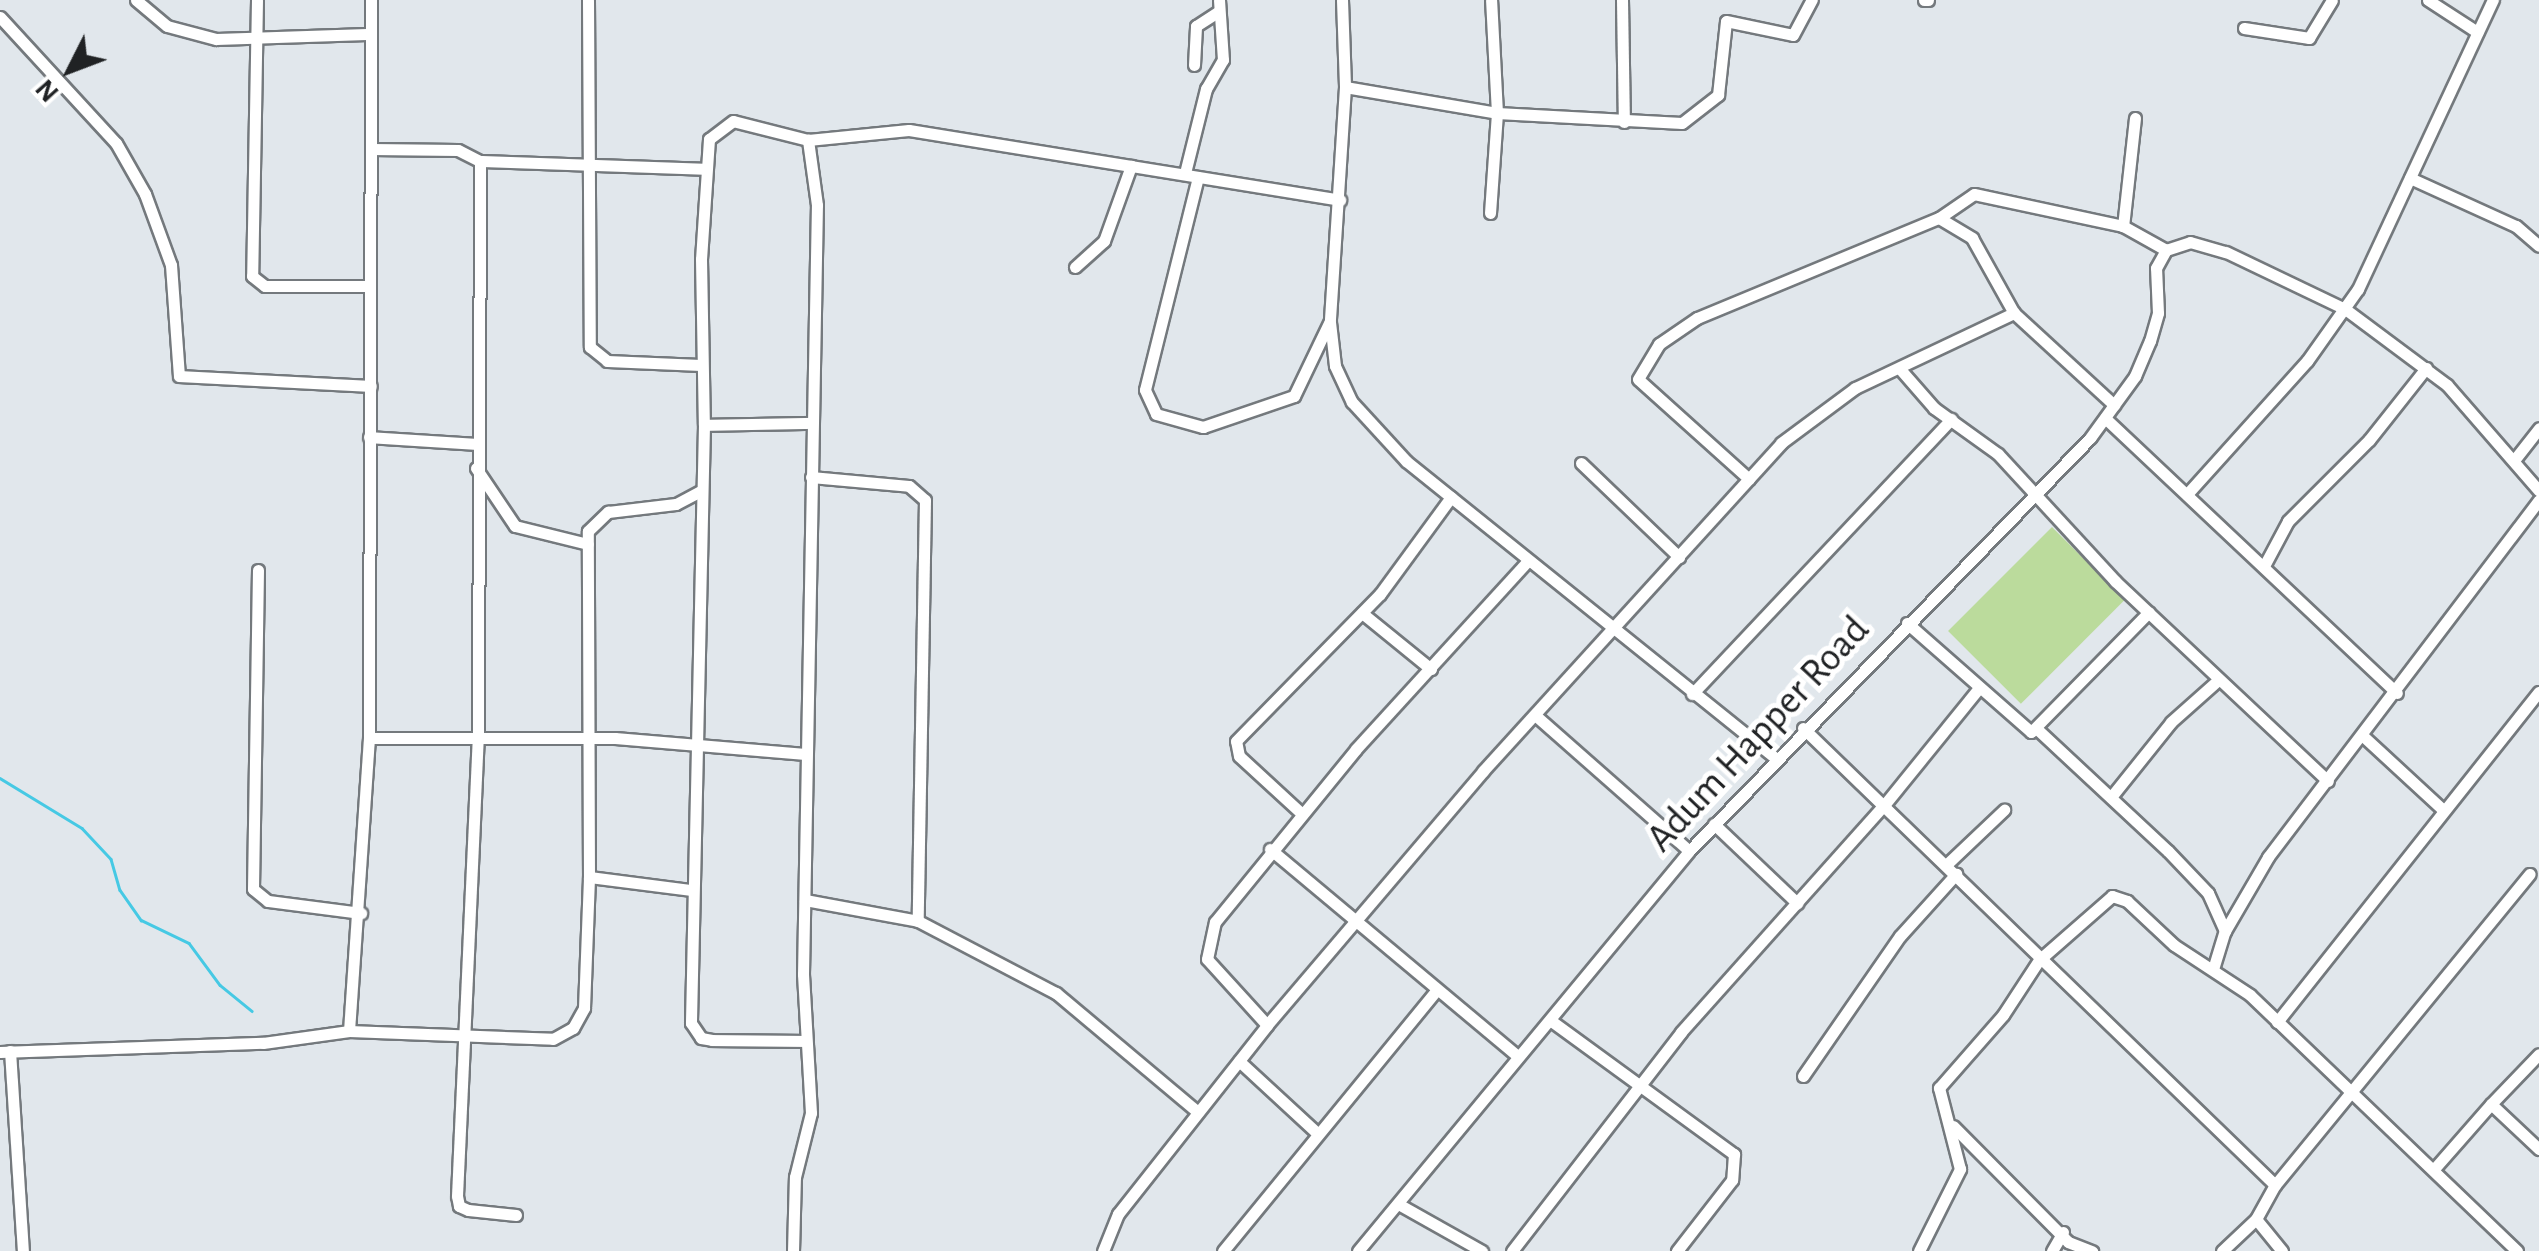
<!DOCTYPE html>
<html>
<head>
<meta charset="utf-8">
<style>
	body { margin:0 }
	#map { position:relative; width:2539px; height:1251px; overflow:hidden; background:#e1e7ec; font-family:"Alegreya Sans",sans-serif }
	div>[style] { position:absolute }
	.green>* { inset:0; background:#bbdb9c; transform-origin:0 0 }
	.stream>* { height:2.5px; margin:-1.25px; padding:0 1.25px; transform-origin:1.25px; border-radius:1.25px; background:#46c9e4 }
	.roads { filter:drop-shadow(2px 0 #74797d) drop-shadow(-2px 0 #74797d) drop-shadow(0 2px #74797d) drop-shadow(0 -2px #74797d) }
	.minor>* { height:11px; margin:-5.5px; padding:0 5.5px; transform-origin:5.5px; border-radius:5.5px; background:#fff }
	span { translate:-50% -50%; white-space:nowrap; text-align:center; line-height:1.15; -webkit-text-stroke:10px #fff; paint-order:stroke }
	.street-label { font-size:40px; color:#202224 }
	.north { position:absolute; left:20px; top:20px; width:100px; height:100px; -webkit-text-stroke:8px #fff; paint-order:stroke; rotate:228deg; font-size:28px; font-weight:700; line-height:40px; text-align:center; color:#202224 }
	.north::after { content:''; display:block; margin:auto; width:35px; height:45px; background:#202224; clip-path:polygon(50% 0,100% 100%,50% 72%,0 100%) }
</style>
</head>
<body>
<div id="map">
	<div class="green">
		<i style="left:2052px;top:527px;width:103px;height:147px;rotate:45deg"></i>
	</div>
	<div class="stream">
		<i style="left:0;top:778px;width:96px;rotate:31.4deg"></i>
		<i style="left:82px;top:828px;width:42px;rotate:46.9deg"></i>
		<i style="left:111px;top:859px;width:32px;rotate:74deg"></i>
		<i style="left:120px;top:890px;width:37px;rotate:55deg"></i>
		<i style="left:141px;top:920px;width:53px;rotate:25.6deg"></i>
		<i style="left:189px;top:943px;width:52px;rotate:53.6deg"></i>
		<i style="left:220px;top:985px;width:41px;rotate:39.1deg"></i>
	</div>
	<div class="roads">
		<div class="minor">
			<i style="left:136px;top:0;width:40px;rotate:40deg"></i>
			<i style="left:167px;top:26px;width:51px;rotate:14.9deg"></i>
			<i style="left:216px;top:39px;width:151px;rotate:-1.9deg"></i>
			<i style="left:257px;top:0;width:276px;rotate:91deg"></i>
			<i style="left:252px;top:276px;width:16px;rotate:38deg"></i>
			<i style="left:265px;top:286px;width:104px"></i>
			<i style="left:588px;top:0;width:347px;rotate:89.7deg"></i>
			<i style="left:590px;top:347px;width:22px;rotate:39deg"></i>
			<i style="left:607px;top:361px;width:94px;rotate:2.4deg"></i>
			<i style="left:1342px;top:0;width:87px;rotate:88deg"></i>
			<i style="left:1345px;top:87px;width:235px;rotate:93.7deg"></i>
			<i style="left:1330px;top:322px;width:44px;rotate:83.5deg"></i>
			<i style="left:1335px;top:366px;width:40px;rotate:65deg"></i>
			<i style="left:1352px;top:402px;width:80px;rotate:47.5deg"></i>
			<i style="left:1406px;top:461px;width:472px;rotate:38.8deg"></i>
			<i style="left:1622px;top:0;width:122px;rotate:89.1deg"></i>
			<i style="left:1924px;top:0;width:4px"></i>
			<i style="left:2428px;top:0;width:59px;rotate:33.1deg"></i>
			<i style="left:0;top:17px;width:171px;rotate:47.4deg"></i>
			<i style="left:116px;top:143px;width:59px;rotate:60.4deg"></i>
			<i style="left:145px;top:194px;width:76px;rotate:69.9deg"></i>
			<i style="left:171px;top:265px;width:111px;rotate:85.9deg"></i>
			<i style="left:179px;top:376px;width:192px;rotate:3deg"></i>
			<i style="left:2244px;top:28px;width:66px;rotate:8.7deg"></i>
			<i style="left:2309px;top:38px;width:44px;rotate:-58.8deg"></i>
			<i style="left:1194px;top:65px;width:39px;rotate:-87deg"></i>
			<i style="left:1196px;top:26px;width:27px;rotate:-33deg"></i>
			<i style="left:1345px;top:87px;width:154px;rotate:9.7deg"></i>
			<i style="left:1497px;top:113px;width:185px;rotate:3.1deg"></i>
			<i style="left:1682px;top:123px;width:46px;rotate:-37.9deg"></i>
			<i style="left:1718px;top:95px;width:74px;rotate:-83.8deg"></i>
			<i style="left:1726px;top:21px;width:68px;rotate:11.8deg"></i>
			<i style="left:1793px;top:35px;width:40px;rotate:-62deg"></i>
			<i style="left:2135px;top:118px;width:109px;rotate:96.3deg"></i>
			<i style="left:2123px;top:226px;width:49px;rotate:29.2deg"></i>
			<i style="left:808px;top:140px;width:101px;rotate:-5.7deg"></i>
			<i style="left:909px;top:130px;width:225px;rotate:9.2deg"></i>
			<i style="left:371px;top:149px;width:87px;rotate:0.7deg"></i>
			<i style="left:458px;top:150px;width:25px;rotate:27deg"></i>
			<i style="left:1185px;top:173px;width:87px;rotate:-76deg"></i>
			<i style="left:1206px;top:89px;width:34px;rotate:-60deg"></i>
			<i style="left:1223px;top:60px;width:60px;rotate:-93.8deg"></i>
			<i style="left:1198px;top:177px;width:219px;rotate:104deg"></i>
			<i style="left:1145px;top:390px;width:26px;rotate:65deg"></i>
			<i style="left:1156px;top:414px;width:49px;rotate:15.5deg"></i>
			<i style="left:1203px;top:427px;width:96px;rotate:-18.8deg"></i>
			<i style="left:1294px;top:396px;width:81px;rotate:-64.4deg"></i>
			<i style="left:2410px;top:178px;width:116px;rotate:24.4deg"></i>
			<i style="left:2516px;top:226px;width:30px;rotate:41deg"></i>
			<i style="left:1490px;top:213px;width:100px;rotate:-86deg"></i>
			<i style="left:1497px;top:113px;width:113px;rotate:-93deg"></i>
			<i style="left:1939px;top:218px;width:42px;rotate:-34.4deg"></i>
			<i style="left:1974px;top:194px;width:152px;rotate:12.1deg"></i>
			<i style="left:2166px;top:250px;width:25px;rotate:-18deg"></i>
			<i style="left:2190px;top:242px;width:37px;rotate:16deg"></i>
			<i style="left:2226px;top:252px;width:132px;rotate:25.6deg"></i>
			<i style="left:2345px;top:309px;width:127px;rotate:36.7deg"></i>
			<i style="left:2447px;top:385px;width:140px;rotate:49deg"></i>
			<i style="left:1075px;top:267px;width:39px;rotate:-42deg"></i>
			<i style="left:1104px;top:241px;width:80px;rotate:-70.2deg"></i>
			<i style="left:1131px;top:166px;width:212px;rotate:9.2deg"></i>
			<i style="left:1900px;top:369px;width:52px;rotate:48.9deg"></i>
			<i style="left:1934px;top:408px;width:79px;rotate:35.7deg"></i>
			<i style="left:1998px;top:454px;width:173px;rotate:47.3deg"></i>
			<i style="left:2115px;top:581px;width:292px;rotate:43.2deg"></i>
			<i style="left:2105px;top:418px;width:401px;rotate:43.3deg"></i>
			<i style="left:704px;top:425px;width:108px;rotate:-1.1deg"></i>
			<i style="left:369px;top:437px;width:107px;rotate:3.7deg"></i>
			<i style="left:2515px;top:459px;width:39px;rotate:-52deg"></i>
			<i style="left:1581px;top:463px;width:136px;rotate:43.8deg"></i>
			<i style="left:476px;top:468px;width:70px;rotate:56.1deg"></i>
			<i style="left:515px;top:526px;width:75px;rotate:13.9deg"></i>
			<i style="left:811px;top:477px;width:98px;rotate:5.2deg"></i>
			<i style="left:909px;top:486px;width:21px;rotate:41deg"></i>
			<i style="left:925px;top:500px;width:421px;rotate:91deg"></i>
			<i style="left:1749px;top:479px;width:149px;rotate:-138deg"></i>
			<i style="left:1638px;top:379px;width:41px;rotate:-59deg"></i>
			<i style="left:1659px;top:344px;width:46px;rotate:-34.4deg"></i>
			<i style="left:1697px;top:318px;width:262px;rotate:-22.5deg"></i>
			<i style="left:1939px;top:218px;width:39px;rotate:31deg"></i>
			<i style="left:1972px;top:238px;width:86px;rotate:60.8deg"></i>
			<i style="left:2014px;top:313px;width:136px;rotate:42.6deg"></i>
			<i style="left:2188px;top:493px;width:178px;rotate:-48deg"></i>
			<i style="left:2307px;top:361px;width:88px;rotate:-54.7deg"></i>
			<i style="left:2358px;top:289px;width:319px;rotate:-65deg"></i>
			<i style="left:2264px;top:566px;width:51px;rotate:-61.9deg"></i>
			<i style="left:2288px;top:521px;width:115px;rotate:-45deg"></i>
			<i style="left:2369px;top:440px;width:92px;rotate:-51.6deg"></i>
			<i style="left:258px;top:570px;width:319px;rotate:90.9deg"></i>
			<i style="left:253px;top:889px;width:19px;rotate:39deg"></i>
			<i style="left:268px;top:901px;width:94px;rotate:7.4deg"></i>
			<i style="left:1362px;top:613px;width:89px;rotate:39.1deg"></i>
			<i style="left:1907px;top:623px;width:165px;rotate:41.3deg"></i>
			<i style="left:2031px;top:732px;width:168px;rotate:-45.5deg"></i>
			<i style="left:1692px;top:694px;width:378px;rotate:-46.7deg"></i>
			<i style="left:1535px;top:715px;width:205px;rotate:41.4deg"></i>
			<i style="left:1803px;top:728px;width:657px;rotate:44.07deg"></i>
			<i style="left:2037px;top:729px;width:179px;rotate:43deg"></i>
			<i style="left:2168px;top:851px;width:58px;rotate:46.4deg"></i>
			<i style="left:2208px;top:893px;width:42px;rotate:65.9deg"></i>
			<i style="left:2363px;top:736px;width:108px;rotate:42.7deg"></i>
			<i style="left:369px;top:738px;width:738px;rotate:-89.84deg"></i>
			<i style="left:2111px;top:797px;width:96px;rotate:-51.3deg"></i>
			<i style="left:2171px;top:722px;width:62px;rotate:-41.7deg"></i>
			<i style="left:1301px;top:813px;width:84px;rotate:-137.4deg"></i>
			<i style="left:1239px;top:756px;width:15px;rotate:-101deg"></i>
			<i style="left:1236px;top:741px;width:206px;rotate:-45.6deg"></i>
			<i style="left:1380px;top:594px;width:120px;rotate:-53.8deg"></i>
			<i style="left:1714px;top:824px;width:115px;rotate:43.6deg"></i>
			<i style="left:1270px;top:849px;width:323px;rotate:39.9deg"></i>
			<i style="left:1947px;top:864px;width:79px;rotate:-43.5deg"></i>
			<i style="left:589px;top:877px;width:102px;rotate:7.3deg"></i>
			<i style="left:805px;top:900px;width:115px;rotate:10.5deg"></i>
			<i style="left:918px;top:921px;width:156px;rotate:27.6deg"></i>
			<i style="left:1056px;top:993px;width:185px;rotate:40deg"></i>
			<i style="left:2214px;top:966px;width:37px;rotate:-73deg"></i>
			<i style="left:2225px;top:931px;width:86px;rotate:-59.8deg"></i>
			<i style="left:2268px;top:857px;width:448px;rotate:-52.8deg"></i>
			<i style="left:1550px;top:1020px;width:228px;rotate:36.1deg"></i>
			<i style="left:1734px;top:1154px;width:26px;rotate:94deg"></i>
			<i style="left:1732px;top:1180px;width:90px;rotate:127.8deg"></i>
			<i style="left:2277px;top:1022px;width:421px;rotate:-51.6deg"></i>
			<i style="left:1267px;top:1025px;width:89px;rotate:-132.3deg"></i>
			<i style="left:1207px;top:959px;width:38px;rotate:-78deg"></i>
			<i style="left:1215px;top:922px;width:223px;rotate:-50.8deg"></i>
			<i style="left:1356px;top:749px;width:253px;rotate:-47.6deg"></i>
			<i style="left:349px;top:1031px;width:294px;rotate:-86.1deg"></i>
			<i style="left:369px;top:738px;width:246px"></i>
			<i style="left:615px;top:738px;width:191px;rotate:4.8deg"></i>
			<i style="left:10px;top:1051px;width:200px;rotate:86.3deg"></i>
			<i style="left:0;top:1052px;width:263px;rotate:-2deg"></i>
			<i style="left:263px;top:1043px;width:87px;rotate:-7.9deg"></i>
			<i style="left:349px;top:1031px;width:204px;rotate:2.2deg"></i>
			<i style="left:553px;top:1039px;width:23px;rotate:-29deg"></i>
			<i style="left:573px;top:1028px;width:23px;rotate:-61deg"></i>
			<i style="left:584px;top:1008px;width:131px;rotate:-87.8deg"></i>
			<i style="left:589px;top:877px;width:346px;rotate:-90.2deg"></i>
			<i style="left:588px;top:531px;width:28px;rotate:-44deg"></i>
			<i style="left:608px;top:512px;width:68px;rotate:-6.7deg"></i>
			<i style="left:676px;top:504px;width:27px;rotate:-28deg"></i>
			<i style="left:1239px;top:1061px;width:106px;rotate:42.7deg"></i>
			<i style="left:1803px;top:1076px;width:170px;rotate:-55.3deg"></i>
			<i style="left:1900px;top:936px;width:84px;rotate:-47.9deg"></i>
			<i style="left:2491px;top:1104px;width:69px;rotate:-46.2deg"></i>
			<i style="left:1953px;top:1126px;width:163px;rotate:45.2deg"></i>
			<i style="left:2068px;top:1242px;width:26px;rotate:21deg"></i>
			<i style="left:2434px;top:1169px;width:86px;rotate:-48.8deg"></i>
			<i style="left:2491px;top:1104px;width:66px;rotate:43.2deg"></i>
			<i style="left:1400px;top:1205px;width:94px;rotate:29.3deg"></i>
			<i style="left:516px;top:1215px;width:48px;rotate:-174.1deg"></i>
			<i style="left:468px;top:1210px;width:10px;rotate:-156deg"></i>
			<i style="left:459px;top:1206px;width:10px;rotate:-101deg"></i>
			<i style="left:457px;top:1196px;width:461px;rotate:-87.4deg"></i>
			<i style="left:478px;top:735px;width:574px;rotate:-89.8deg"></i>
			<i style="left:480px;top:161px;width:225px;rotate:2deg"></i>
			<i style="left:793px;top:1251px;width:74px;rotate:-88.5deg"></i>
			<i style="left:795px;top:1177px;width:66px;rotate:-76deg"></i>
			<i style="left:811px;top:1113px;width:139px;rotate:-93.3deg"></i>
			<i style="left:803px;top:974px;width:769px;rotate:-88.96deg"></i>
			<i style="left:817px;top:205px;width:66px;rotate:-97.9deg"></i>
			<i style="left:808px;top:140px;width:77px;rotate:-165.8deg"></i>
			<i style="left:733px;top:121px;width:30px;rotate:143deg"></i>
			<i style="left:709px;top:139px;width:120px;rotate:93.8deg"></i>
			<i style="left:701px;top:259px;width:166px;rotate:89deg"></i>
			<i style="left:704px;top:425px;width:598px;rotate:91.25deg"></i>
			<i style="left:691px;top:1023px;width:18px;rotate:56deg"></i>
			<i style="left:701px;top:1038px;width:11px;rotate:10deg"></i>
			<i style="left:712px;top:1040px;width:92px;rotate:0.6deg"></i>
			<i style="left:1103px;top:1251px;width:40px;rotate:-68deg"></i>
			<i style="left:1118px;top:1214px;width:241px;rotate:-51.7deg"></i>
			<i style="left:1267px;top:1025px;width:333px;rotate:-49.6deg"></i>
			<i style="left:1483px;top:771px;width:443px;rotate:-47.7deg"></i>
			<i style="left:1781px;top:443px;width:92px;rotate:-36.6deg"></i>
			<i style="left:1855px;top:388px;width:176px;rotate:-25.3deg"></i>
			<i style="left:1223px;top:1251px;width:336px;rotate:-50.7deg"></i>
			<i style="left:1358px;top:1251px;width:519px;rotate:-50.39deg"></i>
			<i style="left:1689px;top:851px;width:576px;rotate:-45.84deg"></i>
			<i style="left:2090px;top:438px;width:77px;rotate:-54deg"></i>
			<i style="left:2135px;top:376px;width:38px;rotate:-67deg"></i>
			<i style="left:2150px;top:341px;width:29px;rotate:-74deg"></i>
			<i style="left:2158px;top:313px;width:45px;rotate:-92.5deg"></i>
			<i style="left:2156px;top:268px;width:21px;rotate:-61deg"></i>
			<i style="left:1512px;top:1251px;width:277px;rotate:-52.3deg"></i>
			<i style="left:1681px;top:1032px;width:306px;rotate:-48.2deg"></i>
			<i style="left:1885px;top:804px;width:148px;rotate:-51deg"></i>
			<i style="left:1919px;top:1251px;width:92px;rotate:-63.4deg"></i>
			<i style="left:1960px;top:1169px;width:84px;rotate:-104.5deg"></i>
			<i style="left:1939px;top:1088px;width:97px;rotate:-48.8deg"></i>
			<i style="left:2003px;top:1015px;width:66px;rotate:-56.8deg"></i>
			<i style="left:2039px;top:960px;width:97px;rotate:-41.2deg"></i>
			<i style="left:2112px;top:896px;width:16px;rotate:18deg"></i>
			<i style="left:2127px;top:901px;width:64px;rotate:43.1deg"></i>
			<i style="left:2174px;top:945px;width:91px;rotate:33.3deg"></i>
			<i style="left:2250px;top:995px;width:370px;rotate:43.8deg"></i>
			<i style="left:2052px;top:1251px;width:22px;rotate:-60deg"></i>
			<i style="left:2222px;top:1251px;width:47px;rotate:-43.3deg"></i>
			<i style="left:2282px;top:1251px;width:41px;rotate:-129.1deg"></i>
			<i style="left:2256px;top:1219px;width:39px;rotate:-61deg"></i>
			<i style="left:2275px;top:1185px;width:402px;rotate:-50.7deg"></i>
		</div>
	</div>
	<div class="street-label">
		<span style="left:1758px;top:734px;rotate:-47deg">Adum Happer Road</span>
	</div>
	<div class="north">N</div>
</div>
</body>
</html>
